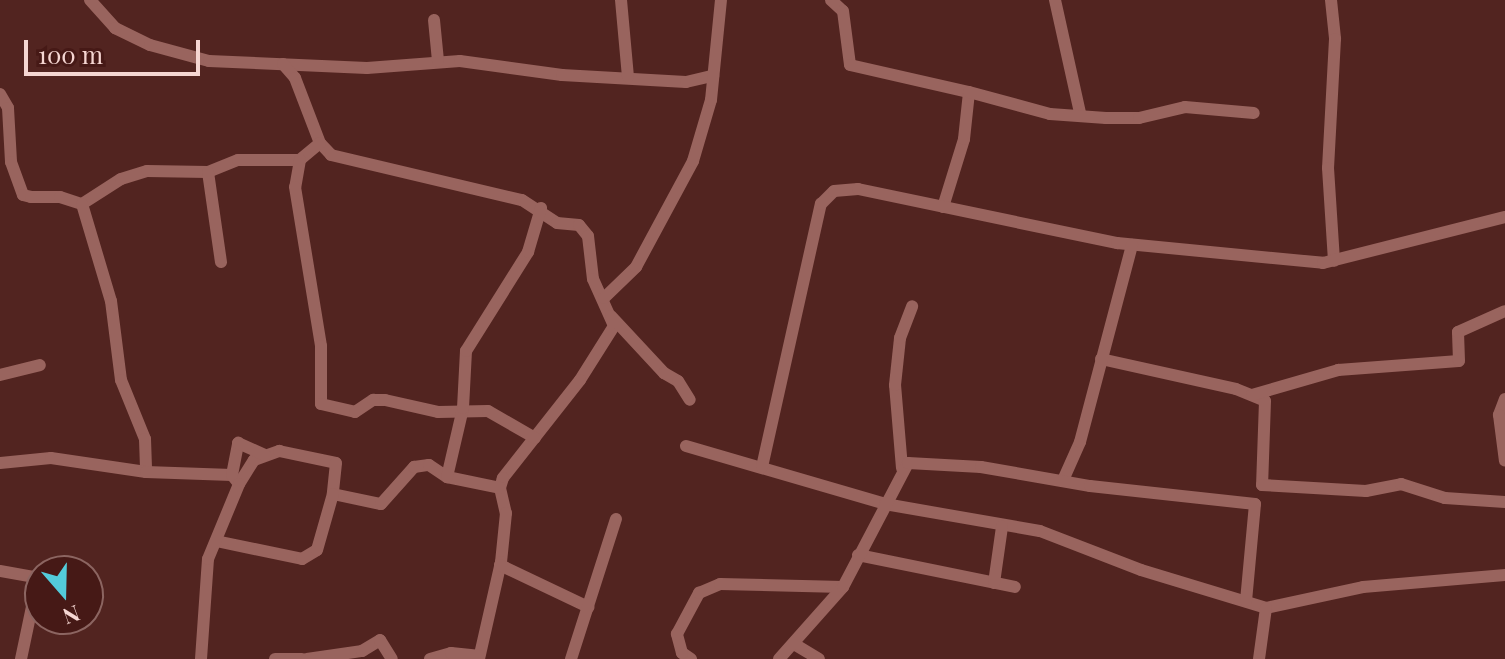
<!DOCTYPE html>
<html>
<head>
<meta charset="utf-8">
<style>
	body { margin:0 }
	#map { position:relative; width:1505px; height:659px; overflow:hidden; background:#522420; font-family:"Playfair Display",serif }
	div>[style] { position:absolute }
	.street>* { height:12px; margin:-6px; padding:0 6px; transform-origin:6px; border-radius:6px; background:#99645e }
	span { translate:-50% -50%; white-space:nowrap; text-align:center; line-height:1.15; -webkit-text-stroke:6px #461916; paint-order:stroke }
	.north { position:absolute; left:24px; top:555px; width:80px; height:80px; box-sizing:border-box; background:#461916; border:2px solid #8c6561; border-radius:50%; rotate:160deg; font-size:22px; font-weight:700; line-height:32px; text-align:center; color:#f5d6d2 }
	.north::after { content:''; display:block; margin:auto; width:28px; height:36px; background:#53cbda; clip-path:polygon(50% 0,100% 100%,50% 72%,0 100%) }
	.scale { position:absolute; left:24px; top:40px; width:176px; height:36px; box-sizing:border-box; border:4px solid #f5d6d2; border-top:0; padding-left:10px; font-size:24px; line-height:28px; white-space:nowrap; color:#f5d6d2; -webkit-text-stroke:6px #461916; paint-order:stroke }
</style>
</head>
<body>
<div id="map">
	<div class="street">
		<i style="left:90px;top:0;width:38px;rotate:48deg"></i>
		<i style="left:115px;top:28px;width:39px;rotate:26deg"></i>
		<i style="left:150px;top:45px;width:61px;rotate:15.2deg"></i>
		<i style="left:209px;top:61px;width:158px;rotate:2.5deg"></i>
		<i style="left:367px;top:68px;width:93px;rotate:-4.3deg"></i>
		<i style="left:460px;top:61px;width:103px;rotate:7.8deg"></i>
		<i style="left:562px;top:75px;width:124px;rotate:3.2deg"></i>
		<i style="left:686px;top:82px;width:28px;rotate:-13deg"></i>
		<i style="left:621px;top:0;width:77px;rotate:84.8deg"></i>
		<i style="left:831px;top:0;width:16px;rotate:43deg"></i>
		<i style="left:843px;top:11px;width:54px;rotate:82.6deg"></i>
		<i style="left:850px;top:65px;width:122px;rotate:12.8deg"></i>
		<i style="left:1055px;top:0;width:116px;rotate:77.5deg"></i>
		<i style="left:1331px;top:0;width:39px;rotate:84deg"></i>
		<i style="left:1335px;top:39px;width:129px;rotate:93.1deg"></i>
		<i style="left:1328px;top:168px;width:93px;rotate:86.3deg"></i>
		<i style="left:434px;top:20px;width:41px;rotate:84.4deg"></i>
		<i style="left:283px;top:64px;width:18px;rotate:49deg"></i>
		<i style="left:295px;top:78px;width:70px;rotate:69deg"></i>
		<i style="left:320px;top:143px;width:16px;rotate:47deg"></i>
		<i style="left:331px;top:155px;width:196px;rotate:13.3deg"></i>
		<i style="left:522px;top:200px;width:42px;rotate:33.3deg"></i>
		<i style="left:557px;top:223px;width:22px;rotate:5deg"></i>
		<i style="left:579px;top:225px;width:14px;rotate:51deg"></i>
		<i style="left:588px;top:236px;width:43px;rotate:83.4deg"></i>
		<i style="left:593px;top:279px;width:51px;rotate:65.9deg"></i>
		<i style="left:614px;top:326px;width:64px;rotate:122.2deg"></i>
		<i style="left:580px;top:380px;width:125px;rotate:128.2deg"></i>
		<i style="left:503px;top:478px;width:10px;rotate:107deg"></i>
		<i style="left:500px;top:488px;width:26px;rotate:77deg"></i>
		<i style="left:506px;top:513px;width:49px;rotate:95.8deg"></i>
		<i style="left:501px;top:562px;width:99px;rotate:102.8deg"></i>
		<i style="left:0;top:94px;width:16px;rotate:60deg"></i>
		<i style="left:8px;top:108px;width:54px;rotate:86.8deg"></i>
		<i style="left:11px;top:162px;width:35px;rotate:70deg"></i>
		<i style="left:23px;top:195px;width:8px;rotate:14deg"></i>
		<i style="left:31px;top:197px;width:29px"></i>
		<i style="left:60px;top:197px;width:23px;rotate:18deg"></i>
		<i style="left:82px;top:204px;width:46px;rotate:-32.7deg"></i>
		<i style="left:121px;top:179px;width:27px;rotate:-17deg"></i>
		<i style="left:147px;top:171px;width:61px;rotate:0.9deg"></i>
		<i style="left:208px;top:172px;width:32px;rotate:-22deg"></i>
		<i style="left:238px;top:160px;width:62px"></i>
		<i style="left:320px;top:143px;width:26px;rotate:140deg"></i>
		<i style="left:300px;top:160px;width:27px;rotate:100deg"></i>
		<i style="left:295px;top:187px;width:161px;rotate:80.7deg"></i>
		<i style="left:321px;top:346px;width:58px;rotate:90deg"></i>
		<i style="left:321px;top:404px;width:35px;rotate:13deg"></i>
		<i style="left:355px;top:412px;width:22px;rotate:-34deg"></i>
		<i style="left:373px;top:400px;width:12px"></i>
		<i style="left:385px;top:400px;width:54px;rotate:12.8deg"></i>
		<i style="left:438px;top:412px;width:50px;rotate:-1.1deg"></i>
		<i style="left:488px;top:411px;width:54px;rotate:29.9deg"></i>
		<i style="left:208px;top:172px;width:91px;rotate:81.8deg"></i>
		<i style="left:82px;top:204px;width:101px;rotate:73.4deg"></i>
		<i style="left:111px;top:301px;width:80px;rotate:82.8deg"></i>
		<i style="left:121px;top:380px;width:64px;rotate:67.9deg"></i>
		<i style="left:145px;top:439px;width:33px;rotate:88deg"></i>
		<i style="left:943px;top:207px;width:71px;rotate:-72.8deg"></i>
		<i style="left:964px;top:139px;width:47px;rotate:-83.9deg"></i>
		<i style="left:969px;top:92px;width:84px;rotate:15.2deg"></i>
		<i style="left:1050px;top:114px;width:56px;rotate:4.1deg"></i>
		<i style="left:1106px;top:118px;width:33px"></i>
		<i style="left:1139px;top:118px;width:47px;rotate:-13.4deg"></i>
		<i style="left:1185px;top:107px;width:69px;rotate:5deg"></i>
		<i style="left:604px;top:298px;width:45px;rotate:-44.1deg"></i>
		<i style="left:636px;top:267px;width:120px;rotate:-61.7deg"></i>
		<i style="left:693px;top:161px;width:64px;rotate:-73.6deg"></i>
		<i style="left:711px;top:100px;width:100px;rotate:-84.3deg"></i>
		<i style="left:611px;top:316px;width:78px;rotate:47.1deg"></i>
		<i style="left:664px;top:373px;width:16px;rotate:30deg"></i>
		<i style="left:678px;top:381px;width:22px;rotate:58deg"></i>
		<i style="left:1101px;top:359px;width:138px;rotate:12.5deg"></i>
		<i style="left:1236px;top:389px;width:31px;rotate:22deg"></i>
		<i style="left:1265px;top:401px;width:84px;rotate:92deg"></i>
		<i style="left:1262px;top:485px;width:104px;rotate:3.3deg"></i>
		<i style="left:1366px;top:491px;width:36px;rotate:-11deg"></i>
		<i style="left:1401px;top:484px;width:46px;rotate:17.7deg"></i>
		<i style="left:1445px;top:498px;width:60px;rotate:3.8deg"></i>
		<i style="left:0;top:375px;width:41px;rotate:-14deg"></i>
		<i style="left:1252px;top:395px;width:90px;rotate:-16.2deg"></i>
		<i style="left:1338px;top:370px;width:121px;rotate:-4.3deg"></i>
		<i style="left:1459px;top:361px;width:29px;rotate:-92deg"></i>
		<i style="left:1458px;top:332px;width:51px;rotate:-24.1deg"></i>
		<i style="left:1505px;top:399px;width:17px;rotate:111deg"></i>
		<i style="left:1499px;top:415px;width:46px;rotate:82.6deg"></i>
		<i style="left:686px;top:446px;width:207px;rotate:16.2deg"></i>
		<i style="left:885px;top:504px;width:157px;rotate:9.9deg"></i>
		<i style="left:1040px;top:531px;width:108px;rotate:21.1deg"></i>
		<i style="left:1141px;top:570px;width:131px;rotate:16.9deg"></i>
		<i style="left:1266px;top:608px;width:99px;rotate:-12.2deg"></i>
		<i style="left:1363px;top:587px;width:143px;rotate:-4.8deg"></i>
		<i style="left:0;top:463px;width:51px;rotate:-5.6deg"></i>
		<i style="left:51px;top:458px;width:96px;rotate:8.4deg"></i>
		<i style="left:146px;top:472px;width:86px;rotate:2deg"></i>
		<i style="left:232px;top:475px;width:11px;rotate:52deg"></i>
		<i style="left:239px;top:484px;width:28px;rotate:-58deg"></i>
		<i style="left:254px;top:460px;width:27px;rotate:-20deg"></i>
		<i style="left:279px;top:451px;width:58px;rotate:11.9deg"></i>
		<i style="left:336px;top:463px;width:31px;rotate:96deg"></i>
		<i style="left:333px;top:494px;width:49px;rotate:11.8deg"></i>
		<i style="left:381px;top:504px;width:50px;rotate:-48.3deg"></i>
		<i style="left:414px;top:467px;width:15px;rotate:-8deg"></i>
		<i style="left:429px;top:465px;width:22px;rotate:34deg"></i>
		<i style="left:447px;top:477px;width:54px;rotate:11.7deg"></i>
		<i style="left:762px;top:467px;width:270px;rotate:-77.4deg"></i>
		<i style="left:821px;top:204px;width:18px;rotate:-45deg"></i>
		<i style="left:834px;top:191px;width:24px;rotate:-5deg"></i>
		<i style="left:858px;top:189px;width:265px;rotate:11.8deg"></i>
		<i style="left:1117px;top:243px;width:207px;rotate:5.5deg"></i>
		<i style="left:1323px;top:263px;width:188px;rotate:-14.2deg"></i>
		<i style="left:902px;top:468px;width:83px;rotate:-94.8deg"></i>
		<i style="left:895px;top:385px;width:47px;rotate:-83.9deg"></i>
		<i style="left:900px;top:338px;width:34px;rotate:-69deg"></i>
		<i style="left:232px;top:475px;width:33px;rotate:-79deg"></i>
		<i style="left:238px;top:443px;width:30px;rotate:24deg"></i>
		<i style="left:447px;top:477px;width:71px;rotate:-76.9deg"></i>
		<i style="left:463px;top:408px;width:57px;rotate:-87deg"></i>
		<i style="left:466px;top:351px;width:117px;rotate:-57.9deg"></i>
		<i style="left:528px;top:252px;width:46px;rotate:-73.5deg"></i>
		<i style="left:1064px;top:478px;width:39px;rotate:-66deg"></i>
		<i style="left:1080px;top:442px;width:204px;rotate:-75.2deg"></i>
		<i style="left:216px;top:541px;width:88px;rotate:11.8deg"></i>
		<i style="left:302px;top:559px;width:17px;rotate:-31deg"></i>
		<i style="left:317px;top:550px;width:58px;rotate:-74.1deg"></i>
		<i style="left:858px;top:555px;width:160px;rotate:11.5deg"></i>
		<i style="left:500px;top:565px;width:98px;rotate:25.5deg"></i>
		<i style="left:0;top:571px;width:41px;rotate:9.9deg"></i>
		<i style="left:994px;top:583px;width:57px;rotate:-81.9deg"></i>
		<i style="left:794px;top:644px;width:29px;rotate:31deg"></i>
		<i style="left:21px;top:659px;width:83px;rotate:-78.1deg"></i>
		<i style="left:201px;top:659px;width:100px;rotate:-86deg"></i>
		<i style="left:208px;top:559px;width:81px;rotate:-67.5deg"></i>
		<i style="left:275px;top:659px;width:27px"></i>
		<i style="left:307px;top:659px;width:56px;rotate:-8.3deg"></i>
		<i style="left:362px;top:651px;width:21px;rotate:-31deg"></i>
		<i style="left:380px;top:640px;width:22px;rotate:58deg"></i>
		<i style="left:430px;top:659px;width:22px;rotate:-16deg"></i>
		<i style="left:451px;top:653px;width:27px;rotate:6deg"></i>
		<i style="left:571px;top:659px;width:147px;rotate:-72.2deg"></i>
		<i style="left:691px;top:659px;width:11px;rotate:-146deg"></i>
		<i style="left:682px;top:653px;width:20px;rotate:-105deg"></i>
		<i style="left:677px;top:634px;width:47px;rotate:-61.8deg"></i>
		<i style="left:699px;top:593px;width:23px;rotate:-23deg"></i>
		<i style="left:720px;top:584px;width:123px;rotate:1.4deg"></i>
		<i style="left:779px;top:659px;width:96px;rotate:-48.4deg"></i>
		<i style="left:843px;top:587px;width:140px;rotate:-62.3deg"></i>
		<i style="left:908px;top:463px;width:73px;rotate:3.1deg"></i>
		<i style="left:981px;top:467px;width:111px;rotate:9.9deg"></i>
		<i style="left:1090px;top:486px;width:166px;rotate:6.2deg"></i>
		<i style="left:1255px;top:504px;width:97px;rotate:95.3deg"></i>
		<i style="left:1259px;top:659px;width:51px;rotate:-82.2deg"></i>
	</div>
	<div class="north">N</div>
	<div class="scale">100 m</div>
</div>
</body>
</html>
